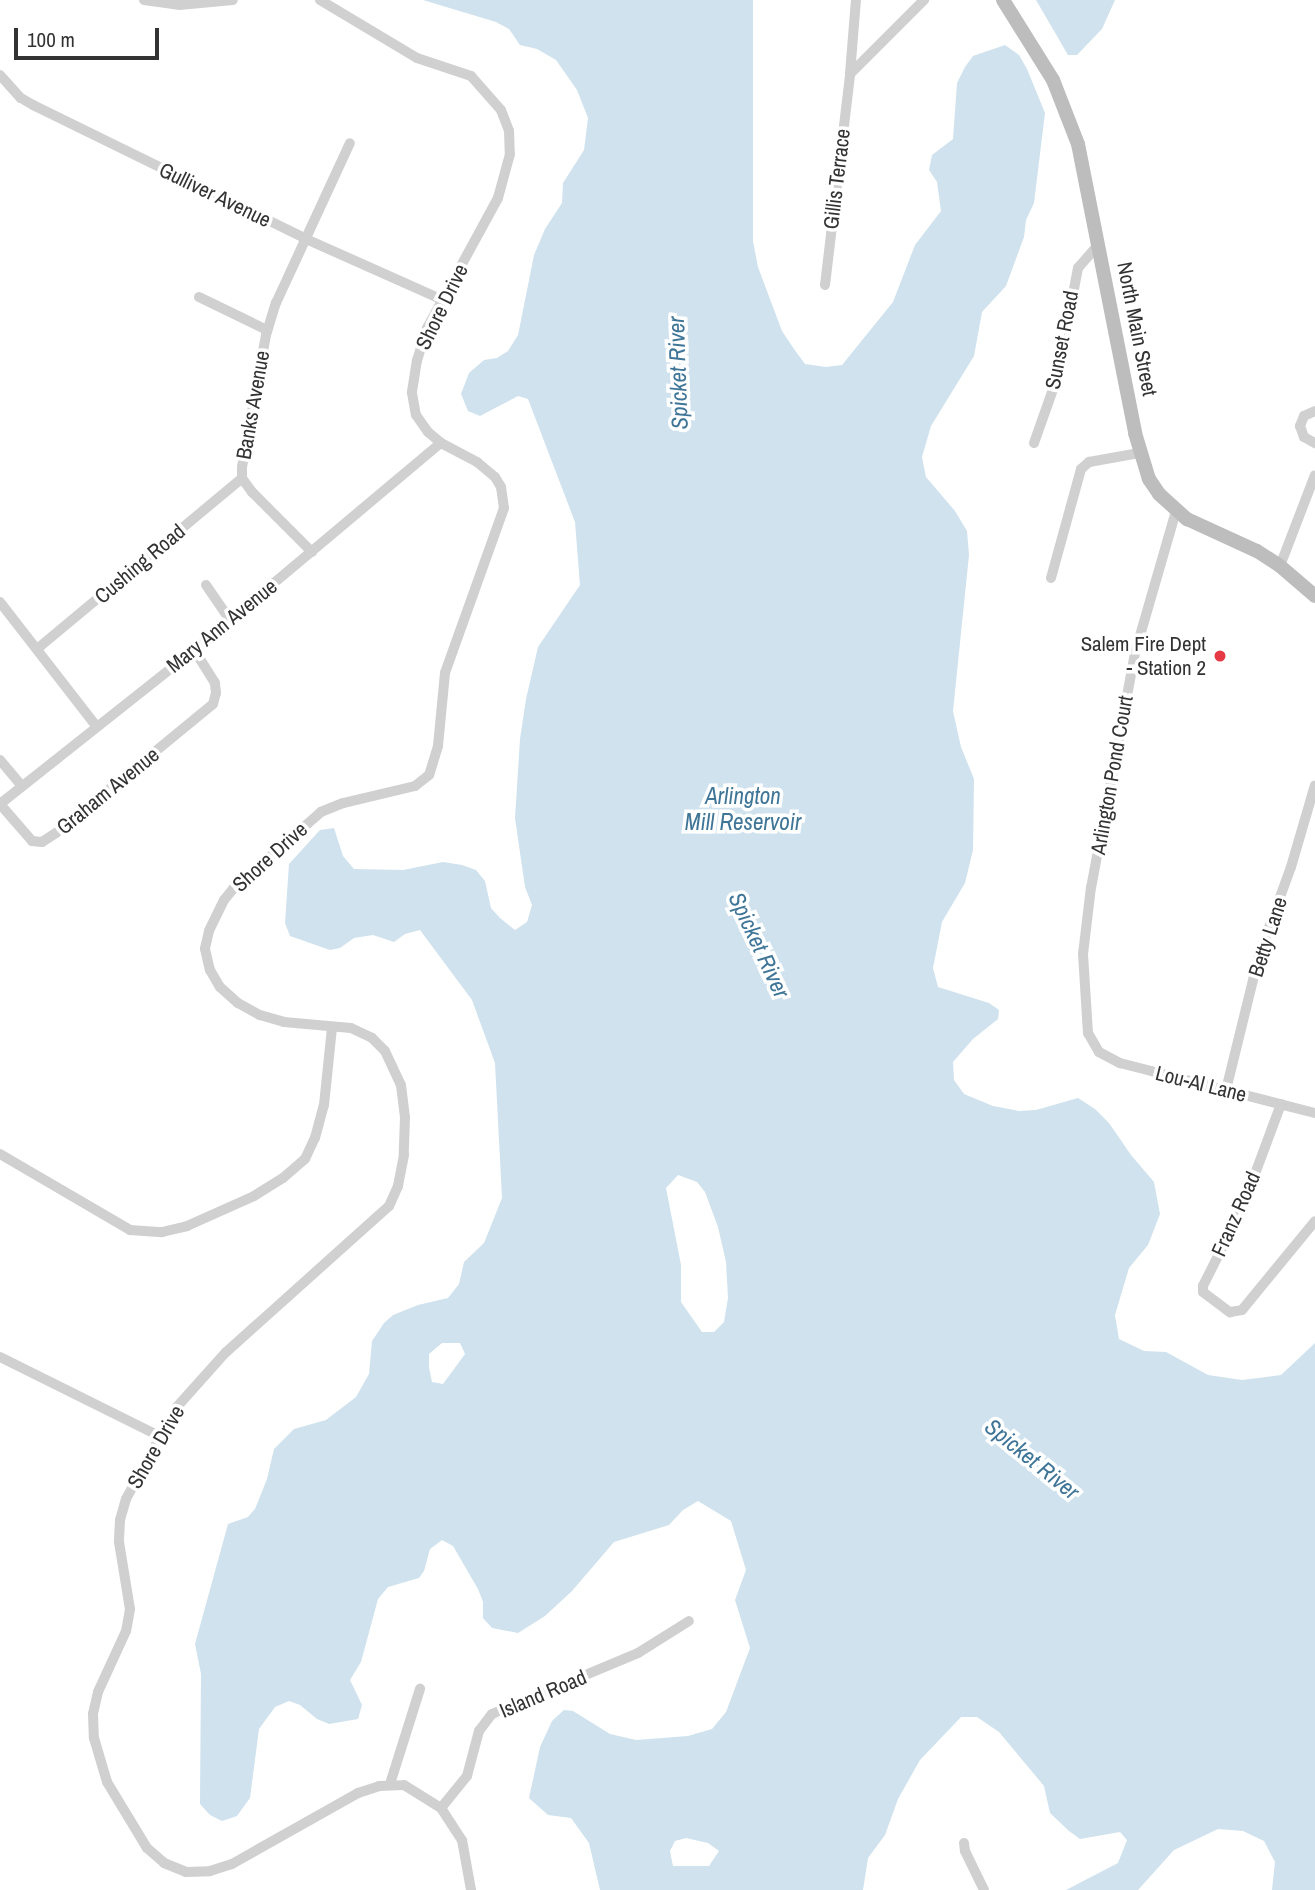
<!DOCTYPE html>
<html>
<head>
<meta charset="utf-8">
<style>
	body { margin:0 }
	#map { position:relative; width:1315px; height:1890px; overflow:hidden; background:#fff; font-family:"Archivo Narrow",sans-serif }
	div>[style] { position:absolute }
	.water>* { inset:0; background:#cfe2ee }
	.street>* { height:10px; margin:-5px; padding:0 5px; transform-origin:5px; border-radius:5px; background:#d0d0d0 }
	.secondary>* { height:14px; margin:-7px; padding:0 7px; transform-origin:7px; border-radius:7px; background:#bdbdbd }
	.dots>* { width:19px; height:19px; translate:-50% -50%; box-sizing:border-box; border:4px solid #fff; border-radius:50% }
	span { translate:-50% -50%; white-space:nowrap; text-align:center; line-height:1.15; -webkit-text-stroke:7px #fff; paint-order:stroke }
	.street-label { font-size:21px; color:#333 }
	.poi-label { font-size:21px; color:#333 }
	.right { translate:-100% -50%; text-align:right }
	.water-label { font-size:23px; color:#3f7597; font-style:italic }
	.scale { position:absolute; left:14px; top:28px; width:145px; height:32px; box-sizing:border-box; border:4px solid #333; border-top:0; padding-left:9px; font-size:21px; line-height:24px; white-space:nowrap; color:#333; -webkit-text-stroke:5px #fff; paint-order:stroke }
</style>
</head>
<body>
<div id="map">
	<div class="water">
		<i style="clip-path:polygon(evenodd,423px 0,753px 0,753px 241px,758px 267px,782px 331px,794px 349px,805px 364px,826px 367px,842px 365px,893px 302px,915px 245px,941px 211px,937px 182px,929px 170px,932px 155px,953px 139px,957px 83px,965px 67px,973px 56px,1005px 45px,1019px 55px,1027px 69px,1045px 113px,1034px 203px,1026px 220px,1024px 237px,1006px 286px,982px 312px,974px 356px,931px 426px,922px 457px,926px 477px,955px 511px,967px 531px,969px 555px,953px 711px,961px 747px,974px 779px,973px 850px,965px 883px,942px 922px,933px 968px,938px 987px,989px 1003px,999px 1010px,998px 1019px,973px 1039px,953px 1062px,954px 1080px,964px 1094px,993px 1106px,1019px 1111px,1036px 1110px,1078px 1098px,1095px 1109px,1109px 1123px,1131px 1155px,1154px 1182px,1160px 1214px,1148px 1245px,1129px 1268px,1115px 1315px,1119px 1339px,1144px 1351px,1166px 1352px,1208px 1375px,1242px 1380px,1281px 1375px,1315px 1343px,1315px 1890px,1272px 1890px,1275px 1862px,1264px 1841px,1243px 1831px,1218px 1829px,1174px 1850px,1138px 1890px,1066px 1890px,1118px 1863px,1127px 1840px,1120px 1832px,1080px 1839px,1069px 1831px,1050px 1813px,1044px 1786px,999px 1732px,977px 1717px,961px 1717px,920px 1760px,898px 1799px,885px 1835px,868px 1858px,863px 1890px,600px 1890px,589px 1843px,571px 1818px,548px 1815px,529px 1798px,540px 1747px,552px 1721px,564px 1710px,573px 1711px,610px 1734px,636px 1740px,688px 1736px,712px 1729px,726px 1712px,750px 1648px,735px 1600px,746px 1570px,731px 1521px,698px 1501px,683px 1510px,669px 1525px,614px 1542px,572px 1591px,545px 1616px,518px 1633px,492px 1628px,483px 1618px,483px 1602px,478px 1589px,453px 1546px,442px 1540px,430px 1549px,424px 1571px,419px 1578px,388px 1587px,378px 1599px,361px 1662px,350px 1680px,362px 1705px,358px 1719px,329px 1724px,317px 1719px,300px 1705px,289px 1701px,275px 1707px,259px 1729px,250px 1798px,237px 1816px,222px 1821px,210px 1815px,200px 1804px,201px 1674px,195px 1644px,228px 1524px,248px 1517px,255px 1509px,267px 1479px,274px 1449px,294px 1429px,326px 1420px,356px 1397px,369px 1374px,372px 1341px,384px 1323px,393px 1315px,418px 1305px,448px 1298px,459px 1284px,464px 1262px,484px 1243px,502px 1198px,495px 1063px,472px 1000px,420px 930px,405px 934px,394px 942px,373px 935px,354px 938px,340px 948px,330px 950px,290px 936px,285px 923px,289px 864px,320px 830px,334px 828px,343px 856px,354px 869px,403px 870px,443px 862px,462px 865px,476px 870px,485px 881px,491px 908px,500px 918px,515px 930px,527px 922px,532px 905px,525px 887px,515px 818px,520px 739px,526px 699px,538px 647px,580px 585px,575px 522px,528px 399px,518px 396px,480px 416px,468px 411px,461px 394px,469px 373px,484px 360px,497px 358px,508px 351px,518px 335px,534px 255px,545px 229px,562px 203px,563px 183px,584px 150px,588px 118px,577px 90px,556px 60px,537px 49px,520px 45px,509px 29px,496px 22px,423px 0,678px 1175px,697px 1182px,705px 1192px,718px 1227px,726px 1262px,728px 1298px,724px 1322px,714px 1332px,702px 1332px,681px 1302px,681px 1265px,666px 1188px,678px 1175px,423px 0,442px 1343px,460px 1343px,465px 1354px,443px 1384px,432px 1382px,429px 1367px,429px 1354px,442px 1343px,423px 0,686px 1838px,708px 1843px,719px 1851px,709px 1866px,673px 1866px,670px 1851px,675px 1841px,686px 1838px)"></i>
		<i style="clip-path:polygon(1036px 0,1115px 0,1102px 29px,1077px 55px,1068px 55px)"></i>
	</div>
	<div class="street">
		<i style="left:144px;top:0;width:35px;rotate:8deg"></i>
		<i style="left:179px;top:5px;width:54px;rotate:-5.3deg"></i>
		<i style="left:320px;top:0;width:113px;rotate:30.9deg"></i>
		<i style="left:417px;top:58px;width:57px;rotate:18.4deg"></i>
		<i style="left:471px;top:76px;width:45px;rotate:48.6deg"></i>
		<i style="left:501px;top:110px;width:22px;rotate:69deg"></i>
		<i style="left:509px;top:131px;width:23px;rotate:88deg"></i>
		<i style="left:510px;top:154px;width:46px;rotate:105.3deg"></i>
		<i style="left:498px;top:198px;width:148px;rotate:118.6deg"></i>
		<i style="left:427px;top:328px;width:34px;rotate:107deg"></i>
		<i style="left:417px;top:360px;width:33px;rotate:99deg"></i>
		<i style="left:412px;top:393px;width:22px;rotate:80deg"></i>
		<i style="left:416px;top:415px;width:21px;rotate:55deg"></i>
		<i style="left:428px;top:432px;width:17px;rotate:40deg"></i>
		<i style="left:441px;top:443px;width:41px;rotate:27.8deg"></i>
		<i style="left:477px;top:462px;width:23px;rotate:40deg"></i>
		<i style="left:495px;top:477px;width:12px;rotate:59deg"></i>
		<i style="left:501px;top:487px;width:21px;rotate:82deg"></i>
		<i style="left:504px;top:508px;width:175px;rotate:109.7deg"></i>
		<i style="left:445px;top:673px;width:73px;rotate:95.5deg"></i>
		<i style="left:438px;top:746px;width:30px;rotate:107deg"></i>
		<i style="left:429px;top:775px;width:18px;rotate:142deg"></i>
		<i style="left:415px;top:786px;width:74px;rotate:166.7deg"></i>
		<i style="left:343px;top:803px;width:24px;rotate:158deg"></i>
		<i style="left:321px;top:812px;width:117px;rotate:138.8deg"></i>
		<i style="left:233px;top:889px;width:14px;rotate:129deg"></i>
		<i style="left:224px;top:900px;width:34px;rotate:116deg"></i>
		<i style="left:209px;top:931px;width:18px;rotate:103deg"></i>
		<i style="left:205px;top:949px;width:22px;rotate:77deg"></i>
		<i style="left:210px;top:970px;width:20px;rotate:60deg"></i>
		<i style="left:220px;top:987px;width:24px;rotate:42deg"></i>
		<i style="left:238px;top:1003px;width:25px;rotate:29deg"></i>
		<i style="left:260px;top:1015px;width:25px;rotate:16deg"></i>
		<i style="left:284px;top:1022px;width:67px;rotate:5.1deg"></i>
		<i style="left:351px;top:1028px;width:23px;rotate:25deg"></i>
		<i style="left:372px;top:1038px;width:18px;rotate:45deg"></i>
		<i style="left:385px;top:1051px;width:38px;rotate:65deg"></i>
		<i style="left:401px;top:1085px;width:32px;rotate:83deg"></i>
		<i style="left:405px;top:1117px;width:38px;rotate:92deg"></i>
		<i style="left:404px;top:1155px;width:32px;rotate:101deg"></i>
		<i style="left:398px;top:1186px;width:22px;rotate:114deg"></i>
		<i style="left:389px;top:1206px;width:219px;rotate:138.1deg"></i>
		<i style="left:226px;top:1352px;width:75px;rotate:131.8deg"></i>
		<i style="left:176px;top:1408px;width:104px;rotate:118.8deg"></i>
		<i style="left:126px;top:1499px;width:22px;rotate:106deg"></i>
		<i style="left:120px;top:1520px;width:22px;rotate:93deg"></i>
		<i style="left:119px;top:1542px;width:68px;rotate:80.7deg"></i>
		<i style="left:130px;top:1609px;width:22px;rotate:100deg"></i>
		<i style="left:126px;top:1631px;width:67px;rotate:114.7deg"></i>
		<i style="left:98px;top:1692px;width:23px;rotate:103deg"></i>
		<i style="left:93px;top:1714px;width:24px;rotate:88deg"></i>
		<i style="left:94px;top:1738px;width:46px;rotate:73.5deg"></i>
		<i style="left:107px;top:1782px;width:77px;rotate:58.8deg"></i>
		<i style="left:147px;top:1848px;width:23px;rotate:41deg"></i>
		<i style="left:164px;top:1863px;width:24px;rotate:22deg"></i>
		<i style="left:186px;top:1872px;width:24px;rotate:-2deg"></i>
		<i style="left:210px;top:1871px;width:23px;rotate:-18deg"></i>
		<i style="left:232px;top:1864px;width:145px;rotate:-29.4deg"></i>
		<i style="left:358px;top:1793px;width:22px;rotate:-18deg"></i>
		<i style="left:379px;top:1786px;width:25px;rotate:-2deg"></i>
		<i style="left:404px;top:1785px;width:44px;rotate:31.9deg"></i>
		<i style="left:441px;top:1808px;width:38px;rotate:57deg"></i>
		<i style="left:462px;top:1840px;width:51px;rotate:79.8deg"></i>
		<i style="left:850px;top:74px;width:74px;rotate:-85.4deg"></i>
		<i style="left:0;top:75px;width:31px;rotate:48deg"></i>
		<i style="left:21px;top:98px;width:14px;rotate:30deg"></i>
		<i style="left:33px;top:105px;width:304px;rotate:26.1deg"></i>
		<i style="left:306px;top:239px;width:148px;rotate:24deg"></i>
		<i style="left:825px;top:285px;width:212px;rotate:-83.2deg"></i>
		<i style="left:850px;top:74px;width:105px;rotate:-45deg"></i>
		<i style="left:199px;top:297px;width:76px;rotate:25.9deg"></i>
		<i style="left:1315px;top:411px;width:12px;rotate:156deg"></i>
		<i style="left:1304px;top:416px;width:11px;rotate:112deg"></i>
		<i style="left:1300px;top:426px;width:12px;rotate:70deg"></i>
		<i style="left:1304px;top:437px;width:13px;rotate:29deg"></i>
		<i style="left:1034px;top:443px;width:69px;rotate:-70.5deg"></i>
		<i style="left:1057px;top:378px;width:112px;rotate:-79.2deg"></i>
		<i style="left:1078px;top:268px;width:32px;rotate:-49deg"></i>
		<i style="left:1176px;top:511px;width:148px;rotate:106.1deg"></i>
		<i style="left:1135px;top:653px;width:238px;rotate:100.6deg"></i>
		<i style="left:1091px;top:887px;width:67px;rotate:96.8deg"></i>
		<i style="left:1083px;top:954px;width:79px;rotate:86.4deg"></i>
		<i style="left:1088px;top:1033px;width:22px;rotate:60deg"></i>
		<i style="left:1099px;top:1052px;width:24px;rotate:28deg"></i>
		<i style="left:1120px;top:1063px;width:201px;rotate:14.4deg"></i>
		<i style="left:312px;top:552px;width:85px;rotate:-135deg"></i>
		<i style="left:252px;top:492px;width:17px;rotate:-126deg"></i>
		<i style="left:242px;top:478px;width:11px;rotate:-90deg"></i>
		<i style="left:242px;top:467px;width:134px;rotate:-79.7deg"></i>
		<i style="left:266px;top:335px;width:34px;rotate:-73deg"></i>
		<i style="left:276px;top:303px;width:176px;rotate:-65.2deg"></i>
		<i style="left:1280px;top:566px;width:97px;rotate:-69deg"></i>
		<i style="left:1051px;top:578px;width:113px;rotate:-74.6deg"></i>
		<i style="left:1081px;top:469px;width:11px;rotate:-41deg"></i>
		<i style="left:1089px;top:462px;width:51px;rotate:-10.2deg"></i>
		<i style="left:206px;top:585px;width:42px;rotate:55.6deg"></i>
		<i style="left:0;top:602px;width:158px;rotate:52.2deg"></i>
		<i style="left:37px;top:649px;width:267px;rotate:-39.8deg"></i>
		<i style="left:0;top:760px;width:34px;rotate:50deg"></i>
		<i style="left:0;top:804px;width:248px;rotate:-38.4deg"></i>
		<i style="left:194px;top:650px;width:322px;rotate:-40deg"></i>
		<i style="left:0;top:804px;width:49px;rotate:49.1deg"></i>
		<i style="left:32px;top:841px;width:10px;rotate:6deg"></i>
		<i style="left:42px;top:842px;width:17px;rotate:-33deg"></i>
		<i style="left:56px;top:833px;width:203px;rotate:-39.4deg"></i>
		<i style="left:213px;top:704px;width:11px;rotate:-75deg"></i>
		<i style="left:216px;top:693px;width:10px;rotate:-96deg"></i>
		<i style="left:215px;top:683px;width:39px;rotate:-122deg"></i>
		<i style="left:1226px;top:1090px;width:142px;rotate:-76.2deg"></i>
		<i style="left:1260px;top:952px;width:90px;rotate:-70deg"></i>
		<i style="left:1291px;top:867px;width:85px;rotate:-73.7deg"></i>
		<i style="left:1281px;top:1104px;width:109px;rotate:110.4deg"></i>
		<i style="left:1243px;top:1206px;width:89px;rotate:116.6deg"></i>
		<i style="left:1203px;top:1286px;width:6px;rotate:90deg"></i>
		<i style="left:1203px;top:1292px;width:34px;rotate:37deg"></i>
		<i style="left:1230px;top:1312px;width:12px;rotate:-9deg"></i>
		<i style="left:1242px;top:1310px;width:115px;rotate:-50.6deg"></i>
		<i style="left:0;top:1154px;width:151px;rotate:30.3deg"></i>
		<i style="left:130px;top:1230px;width:32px;rotate:4deg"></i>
		<i style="left:162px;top:1232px;width:26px;rotate:-13deg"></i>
		<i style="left:187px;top:1226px;width:73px;rotate:-24.1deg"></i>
		<i style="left:254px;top:1196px;width:34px;rotate:-32deg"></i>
		<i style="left:283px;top:1178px;width:29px;rotate:-41deg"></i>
		<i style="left:305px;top:1159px;width:23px;rotate:-65deg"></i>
		<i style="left:315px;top:1138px;width:34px;rotate:-75deg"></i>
		<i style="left:324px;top:1105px;width:78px;rotate:-84.1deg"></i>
		<i style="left:0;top:1357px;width:178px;rotate:26.4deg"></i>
		<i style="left:390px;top:1784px;width:100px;rotate:-72.5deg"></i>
		<i style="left:441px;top:1808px;width:41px;rotate:-50.9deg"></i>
		<i style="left:467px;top:1776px;width:47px;rotate:-75.1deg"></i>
		<i style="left:479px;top:1731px;width:21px;rotate:-53deg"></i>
		<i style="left:492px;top:1714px;width:158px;rotate:-22.7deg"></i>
		<i style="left:638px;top:1653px;width:60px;rotate:-32.1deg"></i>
		<i style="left:964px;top:1843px;width:8px;rotate:83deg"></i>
		<i style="left:965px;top:1851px;width:43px;rotate:64deg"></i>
	</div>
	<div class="secondary">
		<i style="left:1003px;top:0;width:94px;rotate:58deg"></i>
		<i style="left:1053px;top:80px;width:69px;rotate:68.7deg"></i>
		<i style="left:1078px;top:144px;width:295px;rotate:78.8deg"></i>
		<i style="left:1135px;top:433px;width:48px;rotate:73.1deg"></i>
		<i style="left:1149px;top:479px;width:18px;rotate:56deg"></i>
		<i style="left:1159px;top:494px;width:38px;rotate:42deg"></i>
		<i style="left:1187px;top:519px;width:77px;rotate:24.6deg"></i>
		<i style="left:1257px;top:551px;width:27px;rotate:33deg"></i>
		<i style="left:1280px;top:566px;width:46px;rotate:40.6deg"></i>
	</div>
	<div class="dots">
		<i style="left:1220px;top:656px;background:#e63946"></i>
	</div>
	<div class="street-label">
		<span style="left:837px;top:179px;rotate:-83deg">Gillis Terrace</span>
		<span style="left:215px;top:195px;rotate:26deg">Gulliver Avenue</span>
		<span style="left:442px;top:307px;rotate:-64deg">Shore Drive</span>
		<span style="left:1137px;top:329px;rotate:79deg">North Main Street</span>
		<span style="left:1062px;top:340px;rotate:-79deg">Sunset Road</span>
		<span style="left:253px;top:405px;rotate:-80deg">Banks Avenue</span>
		<span style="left:140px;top:564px;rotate:-40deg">Cushing Road</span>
		<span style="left:222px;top:626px;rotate:-39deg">Mary Ann Avenue</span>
		<span style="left:1112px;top:775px;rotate:-80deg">Arlington Pond Court</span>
		<span style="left:108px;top:791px;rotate:-39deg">Graham Avenue</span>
		<span style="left:270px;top:857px;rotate:-42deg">Shore Drive</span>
		<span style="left:1268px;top:937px;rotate:-72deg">Betty Lane</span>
		<span style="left:1201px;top:1084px;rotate:14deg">Lou-Al Lane</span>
		<span style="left:1236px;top:1214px;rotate:-66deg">Franz Road</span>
		<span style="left:156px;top:1447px;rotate:-60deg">Shore Drive</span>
		<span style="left:543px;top:1694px;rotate:-23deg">Island Road</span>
	</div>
	<div class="poi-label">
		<span class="right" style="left:1206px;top:656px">Salem Fire Dept<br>- Station 2</span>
	</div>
	<div class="water-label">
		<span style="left:678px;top:373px;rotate:-92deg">Spicket River</span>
		<span style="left:743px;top:809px">Arlington<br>Mill Reservoir</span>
		<span style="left:759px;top:945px;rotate:65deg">Spicket River</span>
		<span style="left:1032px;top:1459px;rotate:39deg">Spicket River</span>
	</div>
	<div class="scale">100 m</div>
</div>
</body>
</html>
